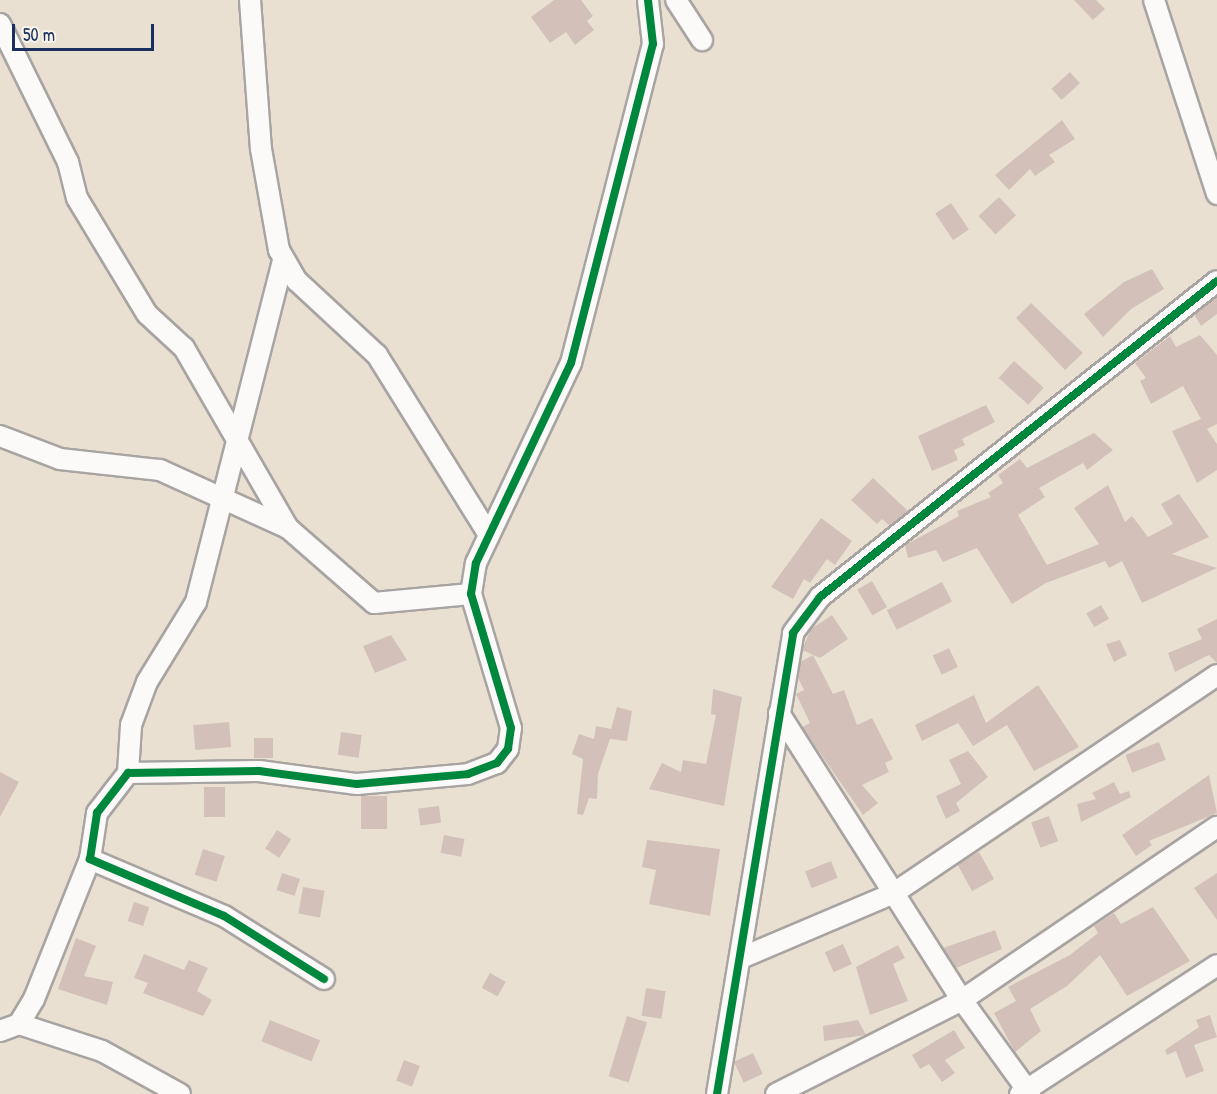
<!DOCTYPE html>
<html>
<head>
<meta charset="utf-8">
<style>
	body { margin:0 }
	#map { position:relative; width:1217px; height:1094px; overflow:hidden; background:#eae0d2; font-family:"Patrick Hand",sans-serif }
	div>[style] { position:absolute }
	.building>* { inset:0; background:#d3c1b9; transform-origin:0 0 }
	.roads { filter:drop-shadow(2px 0 #a7a4a2) drop-shadow(-2px 0 #a7a4a2) drop-shadow(0 2px #a7a4a2) drop-shadow(0 -2px #a7a4a2) }
	.minor>* { height:20px; margin:-10px; padding:0 10px; transform-origin:10px; border-radius:10px; background:#fcfaf8 }
	.cycleway>* { height:8px; margin:-4px; padding:0 4px; transform-origin:4px; border-radius:4px; background:#00873e }
	span { translate:-50% -50%; white-space:nowrap; text-align:center; line-height:1.15; -webkit-text-stroke:4.5px #f7f3e8; paint-order:stroke }
	.scale { position:absolute; left:12px; top:24px; width:142px; height:27px; box-sizing:border-box; border:3px solid #1b2f5e; border-top:0; padding-left:8px; font-size:18px; line-height:21px; white-space:nowrap; color:#1b2f5e; -webkit-text-stroke:4px #f7f3e8; paint-order:stroke }
</style>
</head>
<body>
<div id="map">
	<div class="building">
		<i style="clip-path:polygon(554px 0,581px 0,593px 16px,587px 21px,594px 30px,575px 45px,566px 32px,550px 43px,531px 17px)"></i>
		<i style="clip-path:polygon(1074px 0,1096px 0,1105px 9px,1093px 20px)"></i>
		<i style="left:1070px;top:72px;width:15px;height:25px;rotate:48deg"></i>
		<i style="clip-path:polygon(1062px 120px,1075px 139px,1049px 155px,1055px 162px,1035px 176px,1030px 169px,1009px 190px,995px 175px)"></i>
		<i style="left:999px;top:197px;width:25px;height:28px;rotate:47deg"></i>
		<i style="left:951px;top:203px;width:32px;height:19px;rotate:56deg"></i>
		<i style="clip-path:polygon(1152px 269px,1164px 289px,1131px 309px,1103px 337px,1084px 314px,1124px 282px)"></i>
		<i style="clip-path:polygon(1217px 296px,1217px 314px,1201px 326px,1194px 314px)"></i>
		<i style="clip-path:polygon(1031px 303px,1083px 353px,1065px 370px,1016px 318px)"></i>
		<i style="clip-path:polygon(1200px 335px,1217px 355px,1217px 424px,1207px 429px,1217px 444px,1217px 470px,1197px 483px,1172px 431px,1201px 419px,1183px 386px,1151px 404px,1140px 381px,1146px 378px,1135px 363px,1170px 336px,1176px 347px)"></i>
		<i style="left:1014px;top:361px;width:40px;height:23px;rotate:42deg"></i>
		<i style="clip-path:polygon(986px 405px,995px 422px,962px 439px,965px 445px,954px 450px,958px 460px,932px 471px,918px 436px)"></i>
		<i style="clip-path:polygon(1094px 433px,1113px 450px,1087px 470px,1083px 463px,1039px 488px,1045px 497px,1018px 515px,1047px 565px,1099px 544px,1074px 508px,1108px 485px,1125px 522px,1132px 516px,1148px 537px,1173px 524px,1161px 504px,1179px 494px,1209px 537px,1172px 554px,1217px 568px,1142px 603px,1122px 561px,1109px 568px,1105px 561px,1046px 583px,1012px 604px,977px 548px,943px 562px,936px 550px,908px 558px,905px 545px,959px 516px,957px 511px,991px 497px,988px 493px,1003px 483px,998px 475px,1020px 459px,1027px 468px)"></i>
		<i style="clip-path:polygon(873px 478px,908px 511px,890px 526px,882px 519px,877px 524px,851px 500px)"></i>
		<i style="clip-path:polygon(821px 518px,852px 541px,835px 565px,827px 559px,810px 583px,804px 579px,793px 599px,771px 587px)"></i>
		<i style="left:872px;top:581px;width:30px;height:17px;rotate:60deg"></i>
		<i style="left:942px;top:582px;width:22px;height:62px;rotate:63deg"></i>
		<i style="left:1101px;top:605px;width:16px;height:17px;rotate:60deg"></i>
		<i style="clip-path:polygon(832px 615px,848px 639px,820px 658px,802px 650px,811px 629px)"></i>
		<i style="clip-path:polygon(1217px 619px,1217px 663px,1209px 655px,1175px 672px,1168px 653px,1202px 639px,1197px 629px)"></i>
		<i style="clip-path:polygon(391px 635px,407px 660px,375px 673px,363px 646px)"></i>
		<i style="clip-path:polygon(1120px 640px,1127px 655px,1114px 662px,1106px 644px)"></i>
		<i style="left:949px;top:648px;width:21px;height:18px;rotate:65deg"></i>
		<i style="clip-path:polygon(813px 655px,833px 694px,844px 690px,857px 725px,872px 718px,893px 759px,885px 763px,889px 772px,862px 785px,878px 803px,863px 815px,802px 727px,810px 723px,796px 694px,804px 690px,798px 678px,800px 662px)"></i>
		<i style="clip-path:polygon(1038px 685px,1079px 747px,1034px 771px,1007px 725px,973px 746px,958px 723px,922px 741px,915px 725px,974px 695px,986px 723px)"></i>
		<i style="clip-path:polygon(713px 689px,742px 697px,724px 806px,649px 789px,662px 763px,681px 772px,683px 760px,706px 764px,716px 715px,711px 714px)"></i>
		<i style="clip-path:polygon(617px 707px,632px 711px,627px 741px,610px 739px,598px 774px,597px 799px,589px 798px,583px 815px,577px 814px,583px 759px,572px 754px,579px 734px,594px 739px,596px 726px,611px 729px)"></i>
		<i style="left:229px;top:722px;width:25px;height:36px;rotate:85deg"></i>
		<i style="left:341px;top:732px;width:21px;height:23px;rotate:8deg"></i>
		<i style="left:273px;top:738px;width:20px;height:19px;rotate:90deg"></i>
		<i style="left:1159px;top:742px;width:19px;height:36px;rotate:69deg"></i>
		<i style="clip-path:polygon(968px 751px,988px 777px,956px 803px,960px 811px,946px 819px,936px 796px,961px 784px,949px 760px)"></i>
		<i style="clip-path:polygon(0 772px,19px 782px,0 817px)"></i>
		<i style="clip-path:polygon(1209px 775px,1217px 813px,1149px 841px,1152px 845px,1136px 856px,1122px 835px)"></i>
		<i style="clip-path:polygon(1114px 782px,1120px 794px,1129px 791px,1131px 797px,1081px 822px,1077px 804px,1096px 799px,1092px 793px)"></i>
		<i style="left:225px;top:787px;width:30px;height:21px;rotate:90deg"></i>
		<i style="left:387px;top:796px;width:33px;height:26px;rotate:90deg"></i>
		<i style="left:439px;top:806px;width:17px;height:21px;rotate:83deg"></i>
		<i style="left:1049px;top:816px;width:27px;height:19px;rotate:70deg"></i>
		<i style="left:277px;top:830px;width:17px;height:22px;rotate:33deg"></i>
		<i style="left:444px;top:835px;width:21px;height:18px;rotate:11deg"></i>
		<i style="clip-path:polygon(647px 840px,720px 849px,710px 916px,649px 904px,656px 870px,642px 867px)"></i>
		<i style="left:203px;top:849px;width:23px;height:27px;rotate:18deg"></i>
		<i style="left:979px;top:852px;width:31px;height:25px;rotate:61deg"></i>
		<i style="left:831px;top:861px;width:18px;height:28px;rotate:68deg"></i>
		<i style="left:282px;top:873px;width:19px;height:18px;rotate:18deg"></i>
		<i style="clip-path:polygon(1217px 873px,1217px 920px,1194px 888px)"></i>
		<i style="left:303px;top:887px;width:22px;height:27px;rotate:10deg"></i>
		<i style="left:134px;top:902px;width:16px;height:20px;rotate:18deg"></i>
		<i style="clip-path:polygon(1153px 907px,1190px 961px,1127px 996px,1100px 955px,1067px 986px,1030px 1009px,1041px 1031px,1015px 1052px,994px 1013px,1016px 1001px,1008px 987px,1070px 955px,1098px 933px,1094px 926px,1114px 913px,1121px 924px)"></i>
		<i style="clip-path:polygon(995px 930px,1002px 949px,956px 968px,943px 948px)"></i>
		<i style="clip-path:polygon(76px 938px,96px 946px,84px 976px,113px 982px,107px 1005px,58px 989px)"></i>
		<i style="left:843px;top:944px;width:22px;height:20px;rotate:66deg"></i>
		<i style="clip-path:polygon(898px 945px,905px 958px,893px 964px,908px 1001px,870px 1015px,856px 967px)"></i>
		<i style="clip-path:polygon(144px 954px,184px 970px,189px 960px,208px 968px,197px 991px,212px 1000px,203px 1016px,143px 993px,148px 983px,134px 978px)"></i>
		<i style="left:490px;top:973px;width:18px;height:17px;rotate:29deg"></i>
		<i style="left:646px;top:988px;width:20px;height:28px;rotate:9deg"></i>
		<i style="clip-path:polygon(1210px 1015px,1217px 1037px,1194px 1045px,1204px 1071px,1186px 1078px,1176px 1051px,1167px 1055px,1165px 1050px,1199px 1027px,1196px 1020px)"></i>
		<i style="left:627px;top:1016px;width:21px;height:63px;rotate:17deg"></i>
		<i style="left:270px;top:1020px;width:54px;height:23px;rotate:22deg"></i>
		<i style="clip-path:polygon(858px 1020px,866px 1035px,824px 1041px,823px 1026px)"></i>
		<i style="clip-path:polygon(954px 1030px,965px 1048px,945px 1060px,955px 1073px,942px 1082px,929px 1064px,920px 1069px,912px 1055px)"></i>
		<i style="left:753px;top:1053px;width:23px;height:21px;rotate:65deg"></i>
		<i style="left:404px;top:1060px;width:17px;height:22px;rotate:21deg"></i>
	</div>
	<div class="roads">
		<div class="minor">
			<i style="left:250px;top:0;width:149px;rotate:85.8deg"></i>
			<i style="left:261px;top:149px;width:103px;rotate:79.9deg"></i>
			<i style="left:279px;top:250px;width:36px;rotate:60deg"></i>
			<i style="left:297px;top:281px;width:109px;rotate:42.8deg"></i>
			<i style="left:377px;top:355px;width:212px;rotate:58.1deg"></i>
			<i style="left:676px;top:0;width:48px;rotate:57deg"></i>
			<i style="left:1154px;top:0;width:204px;rotate:72deg"></i>
			<i style="left:0;top:24px;width:154px;rotate:63.8deg"></i>
			<i style="left:68px;top:162px;width:37px;rotate:76deg"></i>
			<i style="left:77px;top:198px;width:135px;rotate:58.9deg"></i>
			<i style="left:147px;top:314px;width:50px;rotate:42.6deg"></i>
			<i style="left:184px;top:348px;width:208px;rotate:60deg"></i>
			<i style="left:288px;top:528px;width:114px;rotate:41.1deg"></i>
			<i style="left:374px;top:603px;width:97px;rotate:-5.3deg"></i>
			<i style="left:0;top:436px;width:64px;rotate:21deg"></i>
			<i style="left:60px;top:459px;width:101px;rotate:6.3deg"></i>
			<i style="left:160px;top:470px;width:141px;rotate:24.4deg"></i>
			<i style="left:779px;top:713px;width:340px;rotate:57.5deg"></i>
			<i style="left:962px;top:1000px;width:116px;rotate:54.1deg"></i>
			<i style="left:128px;top:773px;width:48px;rotate:-86.4deg"></i>
			<i style="left:131px;top:725px;width:46px;rotate:-69.6deg"></i>
			<i style="left:147px;top:682px;width:94px;rotate:-58.5deg"></i>
			<i style="left:196px;top:602px;width:353px;rotate:-75.7deg"></i>
			<i style="left:741px;top:958px;width:166px;rotate:-23deg"></i>
			<i style="left:894px;top:893px;width:390px;rotate:-34deg"></i>
			<i style="left:324px;top:979px;width:118px;rotate:-147.8deg"></i>
			<i style="left:224px;top:916px;width:146px;rotate:-157deg"></i>
			<i style="left:90px;top:859px;width:47px;rotate:-81.3deg"></i>
			<i style="left:97px;top:813px;width:51px;rotate:-52.2deg"></i>
			<i style="left:128px;top:773px;width:131px;rotate:-0.9deg"></i>
			<i style="left:259px;top:771px;width:99px;rotate:7.6deg"></i>
			<i style="left:357px;top:784px;width:111px;rotate:-5.1deg"></i>
			<i style="left:468px;top:774px;width:31px;rotate:-21deg"></i>
			<i style="left:497px;top:763px;width:18px;rotate:-52deg"></i>
			<i style="left:508px;top:749px;width:21px;rotate:-82deg"></i>
			<i style="left:511px;top:728px;width:140px;rotate:-106.6deg"></i>
			<i style="left:471px;top:594px;width:31px;rotate:-81deg"></i>
			<i style="left:476px;top:563px;width:221px;rotate:-64.6deg"></i>
			<i style="left:571px;top:363px;width:329px;rotate:-75.6deg"></i>
			<i style="left:653px;top:44px;width:44px;rotate:-96.5deg"></i>
			<i style="left:19px;top:1024px;width:87px;rotate:18deg"></i>
			<i style="left:102px;top:1051px;width:89px;rotate:28.9deg"></i>
			<i style="left:0;top:1031px;width:20px;rotate:-20deg"></i>
			<i style="left:19px;top:1024px;width:29px;rotate:-59deg"></i>
			<i style="left:34px;top:999px;width:151px;rotate:-68.2deg"></i>
			<i style="left:717px;top:1094px;width:467px;rotate:-80.6deg"></i>
			<i style="left:793px;top:633px;width:45px;rotate:-53.1deg"></i>
			<i style="left:820px;top:597px;width:507px;rotate:-38.52deg"></i>
			<i style="left:776px;top:1094px;width:208px;rotate:-26.8deg"></i>
			<i style="left:962px;top:1000px;width:308px;rotate:-34.2deg"></i>
			<i style="left:1020px;top:1094px;width:235px;rotate:-33.2deg"></i>
		</div>
	</div>
	<div class="cycleway">
		<i style="left:324px;top:979px;width:118px;rotate:-147.8deg"></i>
		<i style="left:224px;top:916px;width:146px;rotate:-157deg"></i>
		<i style="left:90px;top:859px;width:47px;rotate:-81.3deg"></i>
		<i style="left:97px;top:813px;width:51px;rotate:-52.2deg"></i>
		<i style="left:128px;top:773px;width:131px;rotate:-0.9deg"></i>
		<i style="left:259px;top:771px;width:99px;rotate:7.6deg"></i>
		<i style="left:357px;top:784px;width:111px;rotate:-5.1deg"></i>
		<i style="left:468px;top:774px;width:31px;rotate:-21deg"></i>
		<i style="left:497px;top:763px;width:18px;rotate:-52deg"></i>
		<i style="left:508px;top:749px;width:21px;rotate:-82deg"></i>
		<i style="left:511px;top:728px;width:140px;rotate:-106.6deg"></i>
		<i style="left:471px;top:594px;width:31px;rotate:-81deg"></i>
		<i style="left:476px;top:563px;width:221px;rotate:-64.6deg"></i>
		<i style="left:571px;top:363px;width:329px;rotate:-75.6deg"></i>
		<i style="left:653px;top:44px;width:44px;rotate:-96.5deg"></i>
		<i style="left:717px;top:1094px;width:467px;rotate:-80.6deg"></i>
		<i style="left:793px;top:633px;width:45px;rotate:-53.1deg"></i>
		<i style="left:820px;top:597px;width:507px;rotate:-38.52deg"></i>
	</div>
	<div class="scale">50 m</div>
</div>
</body>
</html>
